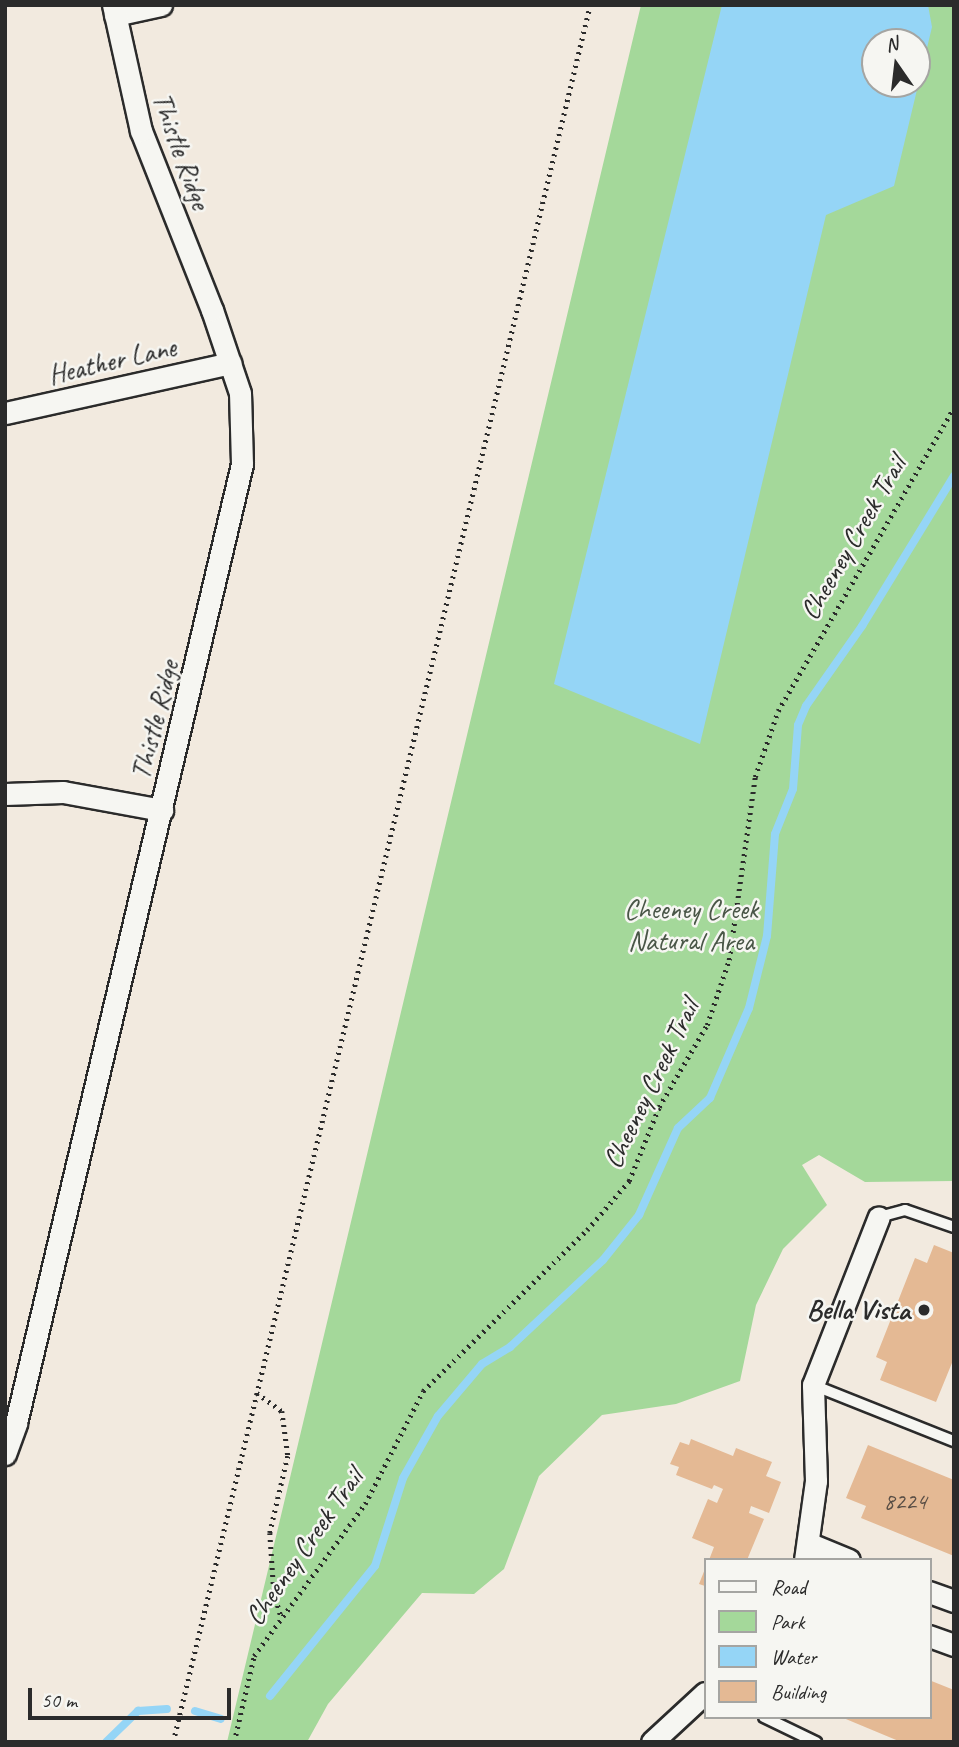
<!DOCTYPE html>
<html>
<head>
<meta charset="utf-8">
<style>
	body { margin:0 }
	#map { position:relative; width:959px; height:1747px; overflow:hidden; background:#f2eadf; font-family:Caveat,sans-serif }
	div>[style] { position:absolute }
	.green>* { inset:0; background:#a4d89a }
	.water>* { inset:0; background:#95d5f6 }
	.stream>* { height:8px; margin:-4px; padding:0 4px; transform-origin:4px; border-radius:4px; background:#95d5f6 }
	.building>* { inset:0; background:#e4b994 }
	.path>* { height:4.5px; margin-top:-2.25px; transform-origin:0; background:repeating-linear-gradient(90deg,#2b2b2b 0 2px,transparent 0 7px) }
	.roads { filter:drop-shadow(2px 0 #2b2b2b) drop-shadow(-2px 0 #2b2b2b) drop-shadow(0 2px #2b2b2b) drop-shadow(0 -2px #2b2b2b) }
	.lane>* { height:10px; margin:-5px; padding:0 5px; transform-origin:5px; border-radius:5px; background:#f6f6f2 }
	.street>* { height:21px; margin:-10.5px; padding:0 10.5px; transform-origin:10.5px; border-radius:10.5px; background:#f6f6f2 }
	.dots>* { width:19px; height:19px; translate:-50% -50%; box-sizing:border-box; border:4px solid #f6f6f2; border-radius:50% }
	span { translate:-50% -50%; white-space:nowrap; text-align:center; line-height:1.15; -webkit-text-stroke:5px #f6f6f2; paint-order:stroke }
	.number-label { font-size:24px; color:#594e45 }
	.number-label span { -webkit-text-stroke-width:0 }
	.street-label { font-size:28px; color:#2b2b2b }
	.park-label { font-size:28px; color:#495647 }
	.poi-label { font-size:28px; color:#2b2b2b; font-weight:700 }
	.right { translate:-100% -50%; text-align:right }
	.frame { position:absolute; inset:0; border:7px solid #2b2b2b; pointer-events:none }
	.legend { position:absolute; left:704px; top:1558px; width:228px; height:161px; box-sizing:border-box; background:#f6f6f2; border:2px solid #a5a5a2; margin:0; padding:9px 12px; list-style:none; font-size:21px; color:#2b2b2b }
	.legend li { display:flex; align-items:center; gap:14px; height:35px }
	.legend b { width:35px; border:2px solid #a5a5a2 }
	.north { position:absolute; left:861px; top:28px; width:70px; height:70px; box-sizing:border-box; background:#f6f6f2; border:2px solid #a5a5a2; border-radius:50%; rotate:346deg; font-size:19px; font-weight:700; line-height:28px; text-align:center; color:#2b2b2b }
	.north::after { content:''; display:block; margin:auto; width:24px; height:32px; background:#2b2b2b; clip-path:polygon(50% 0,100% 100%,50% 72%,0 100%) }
	.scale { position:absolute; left:28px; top:1688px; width:203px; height:32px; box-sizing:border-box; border:4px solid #2b2b2b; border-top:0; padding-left:9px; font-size:21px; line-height:24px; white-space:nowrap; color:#2b2b2b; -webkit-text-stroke:5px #f6f6f2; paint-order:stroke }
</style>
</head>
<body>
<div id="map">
	<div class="green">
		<i style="clip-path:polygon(evenodd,641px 5px,954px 5px,954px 1181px,865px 1182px,819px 1155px,802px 1165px,827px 1205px,783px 1249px,756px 1305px,740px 1381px,676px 1404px,602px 1415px,539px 1476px,504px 1569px,474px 1594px,422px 1593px,328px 1704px,307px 1742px,227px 1742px,641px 5px,875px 42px,917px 42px,917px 84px,875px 84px,875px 42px)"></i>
	</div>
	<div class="water">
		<i style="clip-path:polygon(evenodd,722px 5px,928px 5px,932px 27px,894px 186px,826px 215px,700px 744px,554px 684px,722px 5px,875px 42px,917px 42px,917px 84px,875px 84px,875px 42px)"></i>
	</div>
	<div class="stream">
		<i style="left:270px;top:1696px;width:167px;rotate:-51.1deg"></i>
		<i style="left:375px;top:1566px;width:92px;rotate:-72.3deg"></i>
		<i style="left:403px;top:1478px;width:71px;rotate:-60.6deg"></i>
		<i style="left:438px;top:1416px;width:68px;rotate:-49.8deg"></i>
		<i style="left:482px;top:1364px;width:33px;rotate:-31deg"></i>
		<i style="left:510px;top:1347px;width:127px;rotate:-43.1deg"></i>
		<i style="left:603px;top:1260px;width:58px;rotate:-51.3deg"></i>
		<i style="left:639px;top:1215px;width:95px;rotate:-65.9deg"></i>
		<i style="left:678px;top:1128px;width:44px;rotate:-43.2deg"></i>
		<i style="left:710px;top:1098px;width:98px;rotate:-66.6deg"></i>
		<i style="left:749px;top:1008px;width:74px;rotate:-76deg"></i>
		<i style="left:767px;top:936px;width:102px;rotate:-85.5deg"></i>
		<i style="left:775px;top:834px;width:48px;rotate:-68.2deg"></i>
		<i style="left:793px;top:789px;width:64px;rotate:-85.5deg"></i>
		<i style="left:798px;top:725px;width:21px;rotate:-67deg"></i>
		<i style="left:806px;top:706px;width:98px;rotate:-55deg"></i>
		<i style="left:862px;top:626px;width:176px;rotate:-58.5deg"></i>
		<i style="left:195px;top:1711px;width:27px;rotate:17deg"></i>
		<i style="left:106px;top:1742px;width:45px;rotate:-44.1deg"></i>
		<i style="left:138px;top:1711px;width:29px;rotate:-4deg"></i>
	</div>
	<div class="building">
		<i style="clip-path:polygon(934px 1245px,954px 1253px,954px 1358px,936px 1402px,880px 1380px,887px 1362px,876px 1357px,915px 1258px,927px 1263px)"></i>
		<i style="clip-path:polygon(691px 1439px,733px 1456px,736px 1448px,772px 1462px,766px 1476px,781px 1482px,769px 1513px,751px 1506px,749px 1513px,764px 1519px,747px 1560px,709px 1560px,714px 1547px,692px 1538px,708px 1499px,717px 1503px,723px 1489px,714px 1485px,712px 1489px,676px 1475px,679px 1467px,670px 1464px,680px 1442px,689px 1445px)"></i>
		<i style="clip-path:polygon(868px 1445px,954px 1480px,954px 1556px,861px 1518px,866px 1506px,846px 1498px)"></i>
		<i style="clip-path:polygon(705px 1569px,705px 1586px,699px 1584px)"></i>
		<i style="clip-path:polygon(929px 1680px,954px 1690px,954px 1742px,901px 1742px,841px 1717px,929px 1717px)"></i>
	</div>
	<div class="path">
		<i style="left:257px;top:1393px;width:31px;rotate:36deg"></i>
		<i style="left:282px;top:1411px;width:45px;rotate:82.4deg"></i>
		<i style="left:288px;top:1456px;width:79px;rotate:103.2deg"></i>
		<i style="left:270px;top:1533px;width:59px;rotate:86.1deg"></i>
		<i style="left:274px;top:1592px;width:25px;rotate:74deg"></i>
		<i style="left:173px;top:1742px;width:1786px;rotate:-76.5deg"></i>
		<i style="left:234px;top:1742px;width:88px;rotate:-76.9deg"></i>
		<i style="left:254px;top:1656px;width:188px;rotate:-53.9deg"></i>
		<i style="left:365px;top:1504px;width:127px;rotate:-62.8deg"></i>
		<i style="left:423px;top:1391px;width:230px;rotate:-44.5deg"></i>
		<i style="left:587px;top:1230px;width:65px;rotate:-49.4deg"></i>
		<i style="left:629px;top:1181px;width:80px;rotate:-67.9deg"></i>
		<i style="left:659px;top:1107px;width:95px;rotate:-59.7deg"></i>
		<i style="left:707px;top:1025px;width:69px;rotate:-71.3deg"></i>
		<i style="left:729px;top:960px;width:185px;rotate:-81.9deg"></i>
		<i style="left:755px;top:777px;width:70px;rotate:-70.8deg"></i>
		<i style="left:778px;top:711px;width:351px;rotate:-59.9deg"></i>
	</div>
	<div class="roads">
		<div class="lane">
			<i style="left:879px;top:1217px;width:27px;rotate:-15deg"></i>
			<i style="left:905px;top:1210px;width:52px;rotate:19.1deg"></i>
			<i style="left:813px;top:1385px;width:152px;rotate:21.7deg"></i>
			<i style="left:764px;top:1717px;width:58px;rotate:25.7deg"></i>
		</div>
		<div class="street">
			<i style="left:115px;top:15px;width:47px;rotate:-12.3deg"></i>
			<i style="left:5px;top:413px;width:231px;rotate:-12.5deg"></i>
			<i style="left:5px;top:794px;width:58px;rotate:-2deg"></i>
			<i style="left:63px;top:792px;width:101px;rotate:10.3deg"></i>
			<i style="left:5px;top:1454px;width:33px;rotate:-70deg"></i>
			<i style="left:16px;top:1423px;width:985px;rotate:-76.74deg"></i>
			<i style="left:242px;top:464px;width:71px;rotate:-91.6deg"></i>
			<i style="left:240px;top:393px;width:88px;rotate:-108.6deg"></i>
			<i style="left:212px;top:310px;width:193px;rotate:-111.6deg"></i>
			<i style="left:141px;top:131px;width:129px;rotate:-102.5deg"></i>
			<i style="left:810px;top:1544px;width:42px;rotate:22.3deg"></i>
			<i style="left:805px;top:1560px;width:80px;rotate:-82.1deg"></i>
			<i style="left:816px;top:1481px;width:96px;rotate:-91.8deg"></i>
			<i style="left:813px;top:1385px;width:180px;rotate:-68.6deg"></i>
			<i style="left:929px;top:1592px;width:27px;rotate:20deg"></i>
			<i style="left:929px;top:1636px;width:27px;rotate:20deg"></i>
			<i style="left:652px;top:1742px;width:72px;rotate:-42.8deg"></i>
		</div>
	</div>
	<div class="dots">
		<i style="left:924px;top:1310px;background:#2b2b2b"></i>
	</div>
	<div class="number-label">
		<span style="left:905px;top:1502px">8224</span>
	</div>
	<div class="street-label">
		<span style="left:181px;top:151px;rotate:70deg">Thistle Ridge</span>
		<span style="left:112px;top:361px;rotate:-13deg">Heather Lane</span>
		<span style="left:853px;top:538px;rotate:-60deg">Cheeney Creek Trail</span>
		<span style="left:155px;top:720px;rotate:-76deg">Thistle Ridge</span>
		<span style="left:651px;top:1084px;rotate:-64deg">Cheeney Creek Trail</span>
		<span style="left:304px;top:1547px;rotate:-55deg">Cheeney Creek Trail</span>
	</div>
	<div class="park-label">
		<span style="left:691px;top:925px">Cheeney Creek<br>Natural Area</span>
	</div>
	<div class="poi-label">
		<span class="right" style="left:910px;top:1310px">Bella Vista</span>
	</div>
	<div class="frame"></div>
	<ul class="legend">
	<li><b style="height:9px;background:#f6f6f2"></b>Road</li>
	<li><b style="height:19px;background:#a4d89a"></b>Park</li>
	<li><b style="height:19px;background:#95d5f6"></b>Water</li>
	<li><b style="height:19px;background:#e4b994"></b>Building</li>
	</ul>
	<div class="north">N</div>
	<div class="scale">50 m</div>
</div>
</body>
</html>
